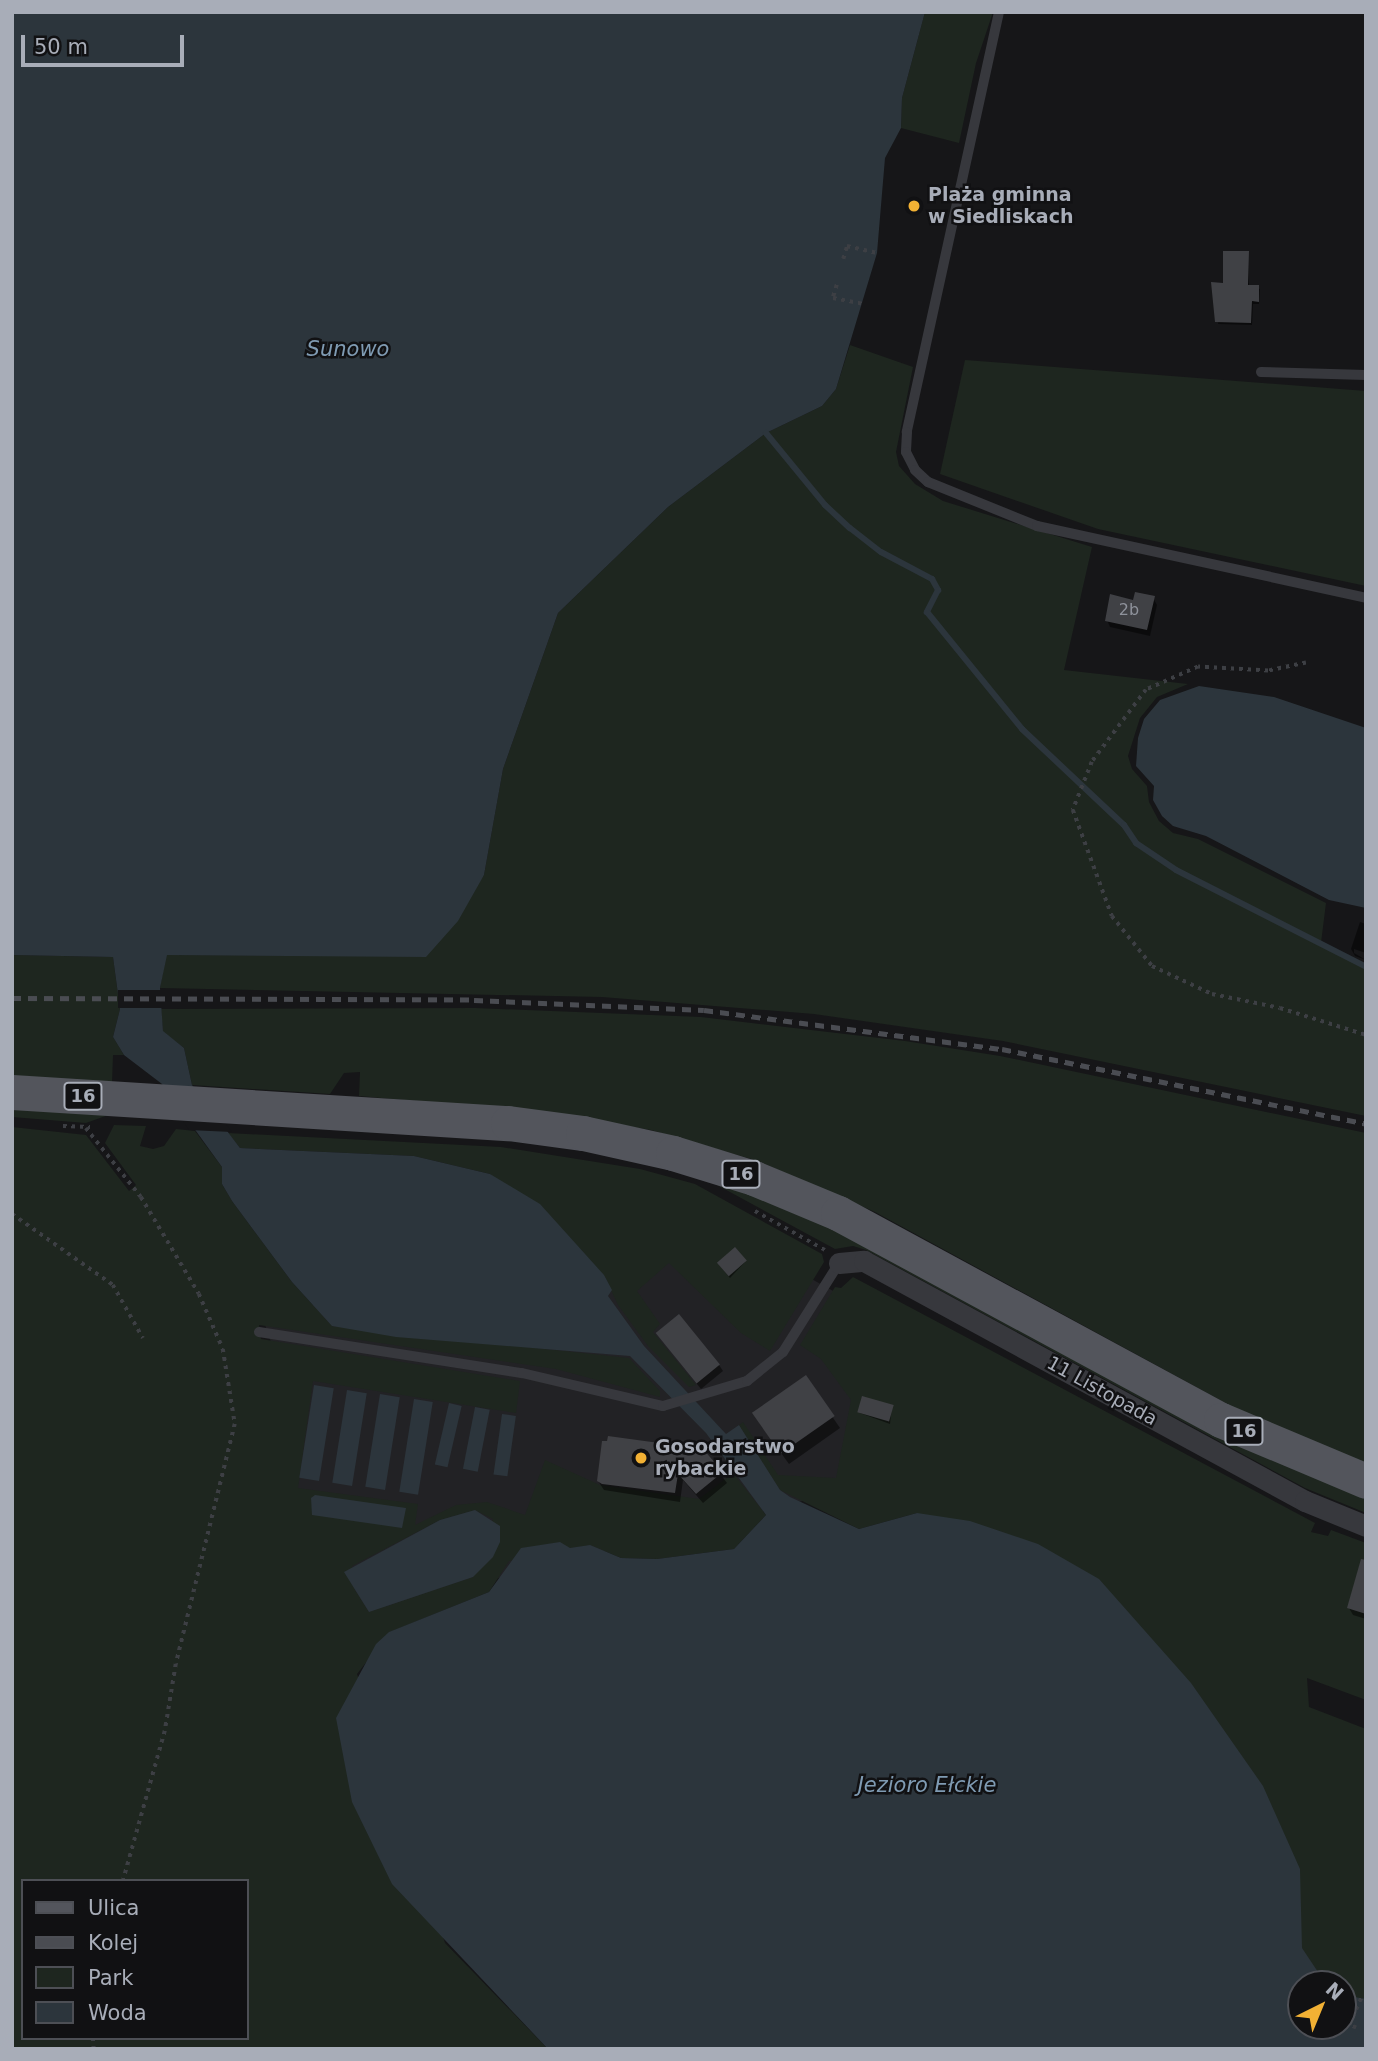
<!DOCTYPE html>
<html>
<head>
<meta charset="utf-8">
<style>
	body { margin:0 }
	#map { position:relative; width:1378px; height:2061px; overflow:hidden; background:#161618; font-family:"DejaVu Sans",sans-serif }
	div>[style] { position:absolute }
	.built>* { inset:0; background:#222225 }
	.green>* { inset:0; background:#1e261f }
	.water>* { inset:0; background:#2c353c; transform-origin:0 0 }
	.pier>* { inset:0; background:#161618; transform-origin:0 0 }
	.shadow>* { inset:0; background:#0007 }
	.stream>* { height:6px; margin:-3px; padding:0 3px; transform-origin:3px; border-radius:3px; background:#2c353c }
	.building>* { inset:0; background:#404145; transform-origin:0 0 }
	.path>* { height:3.5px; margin-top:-1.75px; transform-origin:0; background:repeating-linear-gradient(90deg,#3d3f44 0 3.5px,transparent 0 8.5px) }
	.service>* { height:10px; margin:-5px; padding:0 5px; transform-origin:5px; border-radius:5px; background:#37383d }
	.minor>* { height:21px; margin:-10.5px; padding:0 10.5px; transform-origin:10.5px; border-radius:10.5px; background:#37383d }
	.primary>* { height:35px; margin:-17.5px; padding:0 17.5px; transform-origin:17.5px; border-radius:17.5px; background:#53555c }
	.rail>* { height:5px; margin-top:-2.5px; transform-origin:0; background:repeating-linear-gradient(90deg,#4a4c52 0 9px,transparent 0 16px) }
	.dots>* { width:19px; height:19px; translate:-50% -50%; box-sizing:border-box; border:4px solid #111113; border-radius:50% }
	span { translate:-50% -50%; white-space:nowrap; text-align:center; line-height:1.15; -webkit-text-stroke:5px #111113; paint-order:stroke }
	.number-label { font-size:16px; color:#8e929b }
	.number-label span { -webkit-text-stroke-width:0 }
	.shield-label span { padding:2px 5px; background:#111113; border:2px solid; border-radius:5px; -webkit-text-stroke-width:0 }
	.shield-label { font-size:18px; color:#a8adb8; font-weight:700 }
	.poi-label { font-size:19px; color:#a8adb8; font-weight:700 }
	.left { translate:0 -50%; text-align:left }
	.street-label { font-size:19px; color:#a8adb8 }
	.water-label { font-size:21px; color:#7f9bb3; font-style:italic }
	.frame { position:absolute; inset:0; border:14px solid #a8adb8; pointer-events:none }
	.legend { position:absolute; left:21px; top:1879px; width:228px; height:161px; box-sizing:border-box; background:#111113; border:2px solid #4d4f55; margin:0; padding:9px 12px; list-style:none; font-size:21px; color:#a8adb8 }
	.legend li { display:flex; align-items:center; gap:14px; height:35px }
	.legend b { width:35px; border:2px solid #4d4f55 }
	.north { position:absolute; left:1287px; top:1970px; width:70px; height:70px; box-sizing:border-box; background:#111113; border:2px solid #4d4f55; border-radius:50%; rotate:43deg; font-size:19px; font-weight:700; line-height:28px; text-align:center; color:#a8adb8 }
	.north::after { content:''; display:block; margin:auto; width:24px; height:32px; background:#f2b134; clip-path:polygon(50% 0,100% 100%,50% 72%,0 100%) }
	.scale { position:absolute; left:21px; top:35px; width:163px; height:32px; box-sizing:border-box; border:4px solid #a8adb8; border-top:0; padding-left:9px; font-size:21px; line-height:24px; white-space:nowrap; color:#a8adb8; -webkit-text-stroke:5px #111113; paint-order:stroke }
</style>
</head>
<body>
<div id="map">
	<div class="built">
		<i style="clip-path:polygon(675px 1203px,1083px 1430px,478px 1583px,365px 1622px,262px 1535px,282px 1374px,263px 1319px)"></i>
	</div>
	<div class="green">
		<i style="clip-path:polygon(925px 12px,993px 12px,976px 63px,959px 143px,901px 128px,902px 98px)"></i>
		<i style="clip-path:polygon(850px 345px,913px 367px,896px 452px,899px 466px,915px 484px,943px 501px,1092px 547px,1064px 670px,1188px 684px,1157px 697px,1140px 718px,1128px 756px,1132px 769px,1147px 786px,1149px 802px,1159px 821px,1173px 833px,1198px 839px,1326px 903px,1321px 943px,1366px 964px,1366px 1116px,1003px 1041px,814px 1014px,602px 997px,160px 988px,166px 955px,426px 956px,484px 875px,503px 769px,558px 613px,668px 507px,766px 433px,822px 406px,836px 389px)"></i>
		<i style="clip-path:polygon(965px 360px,1366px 391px,1366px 586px,1098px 529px,940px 474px)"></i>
		<i style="clip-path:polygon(12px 955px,113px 957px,120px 1009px,113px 1037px,124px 1055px,113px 1055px,112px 1083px,12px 1077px)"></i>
		<i style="clip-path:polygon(475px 1008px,701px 1017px,905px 1041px,1000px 1056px,1366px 1133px,1366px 1466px,1266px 1425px,875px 1212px,758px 1161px,651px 1130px,531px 1111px,359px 1096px,360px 1072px,344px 1073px,330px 1094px,192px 1085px,184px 1048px,163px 1032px,161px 1009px)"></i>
		<i style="clip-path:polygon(12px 1106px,114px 1113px,86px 1123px,12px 1117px)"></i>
		<i style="clip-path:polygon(evenodd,114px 1125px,146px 1126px,140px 1146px,153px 1149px,164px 1146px,176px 1129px,195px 1131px,222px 1167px,222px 1184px,232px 1201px,292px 1282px,332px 1326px,629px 1358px,660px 1391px,660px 1397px,556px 1369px,259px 1325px,261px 1339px,520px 1381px,516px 1413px,313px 1381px,298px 1488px,418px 1504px,415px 1525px,456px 1505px,487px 1502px,525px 1515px,545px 1460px,600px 1485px,699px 1499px,733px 1473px,766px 1515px,734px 1549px,657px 1559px,621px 1558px,590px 1545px,509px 1561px,489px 1592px,390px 1632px,357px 1674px,445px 1943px,548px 2049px,12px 2049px,12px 1127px,86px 1135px,129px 1191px,136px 1185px,105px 1143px,114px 1125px,475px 1510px,493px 1519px,473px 1577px,369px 1612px,355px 1590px,352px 1566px,440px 1520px,475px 1510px,114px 1125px,23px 1881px,247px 1881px,247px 2038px,23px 2038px,23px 1881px)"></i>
		<i style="clip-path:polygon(228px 1133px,501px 1147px,640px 1169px,695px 1184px,822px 1254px,824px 1262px,770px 1351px,741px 1333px,669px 1263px,637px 1291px,660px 1324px,653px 1332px,696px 1385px,689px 1387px,648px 1346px,618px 1305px,604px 1275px,490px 1174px,414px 1156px,240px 1148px)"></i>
		<i style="clip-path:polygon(706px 1179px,803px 1211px,1366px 1496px,1366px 1513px,1305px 1488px,866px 1250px,853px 1246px,835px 1249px)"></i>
		<i style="clip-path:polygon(853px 1277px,1315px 1523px,1311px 1532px,1328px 1536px,1331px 1530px,1366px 1543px,1366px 1700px,1307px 1678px,1309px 1707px,1366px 1729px,1366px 2036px,1343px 2026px,1343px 1984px,1301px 1984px,917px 1513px,859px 1529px,780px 1490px,739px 1425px,743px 1422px,778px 1475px,836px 1478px,851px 1400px,821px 1359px,800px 1345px,835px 1287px,841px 1288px)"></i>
	</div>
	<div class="water">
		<i style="clip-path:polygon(12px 12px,925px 12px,902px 98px,901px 128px,885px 158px,877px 253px,836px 389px,822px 406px,766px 433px,668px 507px,558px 613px,503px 769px,484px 875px,458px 921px,426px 957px,167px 955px,160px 988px,163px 1031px,184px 1048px,192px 1085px,240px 1148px,414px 1156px,490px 1174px,540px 1204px,604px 1275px,612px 1290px,608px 1296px,644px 1346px,726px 1434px,739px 1425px,780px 1490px,790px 1497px,859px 1529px,917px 1513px,970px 1521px,1038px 1544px,1099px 1579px,1191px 1683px,1263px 1786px,1300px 1869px,1302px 1948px,1326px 1984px,1301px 1984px,1301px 2026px,1343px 2026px,1343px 1995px,1366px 1999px,1366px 2049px,548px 2049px,392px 1884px,352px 1802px,336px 1718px,376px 1644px,389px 1632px,489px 1592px,521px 1548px,560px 1542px,570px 1548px,590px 1545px,621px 1558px,657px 1559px,734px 1549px,766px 1515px,706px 1433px,630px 1356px,396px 1337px,332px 1326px,292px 1282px,232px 1201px,222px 1184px,222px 1167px,162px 1084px,124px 1055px,113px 1037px,120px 1009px,113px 957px,12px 955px)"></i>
		<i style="clip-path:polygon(1199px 686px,1274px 697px,1366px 728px,1366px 908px,1329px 900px,1206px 836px,1173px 826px,1162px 816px,1153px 800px,1154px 786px,1136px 766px,1138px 738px,1144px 719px,1160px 700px)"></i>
		<i style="left:314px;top:1385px;width:20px;height:94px;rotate:9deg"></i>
		<i style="left:347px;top:1390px;width:20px;height:94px;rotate:9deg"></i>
		<i style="left:380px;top:1394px;width:20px;height:94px;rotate:9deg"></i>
		<i style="left:414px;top:1399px;width:19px;height:94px;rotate:9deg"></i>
		<i style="left:449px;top:1403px;width:13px;height:63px;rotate:13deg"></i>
		<i style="left:475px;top:1407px;width:15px;height:63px;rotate:11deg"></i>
		<i style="left:502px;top:1414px;width:14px;height:61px;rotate:8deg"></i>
		<i style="clip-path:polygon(315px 1495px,406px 1508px,402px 1528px,312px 1515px,311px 1498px)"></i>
		<i style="clip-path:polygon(475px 1510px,500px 1526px,500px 1542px,493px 1557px,473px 1577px,369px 1612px,344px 1572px,440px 1520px)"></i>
	</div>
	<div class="pier">
		<i style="left:118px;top:990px;width:45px;height:18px"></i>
		<i style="clip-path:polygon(160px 1087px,198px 1087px,232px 1132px,189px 1130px)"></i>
	</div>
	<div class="shadow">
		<i style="clip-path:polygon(1248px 253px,1249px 286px,1260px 289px,1259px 304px,1253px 304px,1252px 325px,1218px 324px,1224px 284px)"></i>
		<i style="clip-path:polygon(1153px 598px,1157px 605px,1150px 636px,1110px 627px,1107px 620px,1135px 602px)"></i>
		<i style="clip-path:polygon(1360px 922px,1366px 924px,1366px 953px,1354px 949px,1354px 953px,1366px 960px,1355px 956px,1351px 949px)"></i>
		<i style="clip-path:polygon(745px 1262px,730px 1278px,719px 1265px)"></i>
		<i style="clip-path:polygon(662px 1340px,719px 1365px,723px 1371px,701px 1389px)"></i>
		<i style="clip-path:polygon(805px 1377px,840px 1428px,789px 1464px,760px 1424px)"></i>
		<i style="clip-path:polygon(892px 1406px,890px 1424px,860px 1413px)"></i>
		<i style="clip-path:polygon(702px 1450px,727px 1483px,703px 1503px,683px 1480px,680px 1502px,604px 1490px,598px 1481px)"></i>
		<i style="clip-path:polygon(1366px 1583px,1366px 1619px,1353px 1615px,1349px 1608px)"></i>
	</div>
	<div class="stream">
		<i style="left:766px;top:433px;width:93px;rotate:50.7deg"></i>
		<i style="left:825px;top:505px;width:34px;rotate:43deg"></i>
		<i style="left:850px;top:528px;width:39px;rotate:38deg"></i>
		<i style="left:881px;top:552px;width:58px;rotate:27.9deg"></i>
		<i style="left:932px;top:579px;width:13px;rotate:61deg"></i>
		<i style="left:938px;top:590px;width:25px;rotate:117deg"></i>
		<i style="left:927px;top:612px;width:151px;rotate:50.9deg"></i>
		<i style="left:1022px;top:729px;width:140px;rotate:43.3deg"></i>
		<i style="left:1124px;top:825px;width:22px;rotate:56deg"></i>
		<i style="left:1136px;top:843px;width:48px;rotate:34deg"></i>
		<i style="left:1176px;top:870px;width:213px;rotate:27deg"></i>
	</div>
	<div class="building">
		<i style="clip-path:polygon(1223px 251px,1249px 251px,1248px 285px,1259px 285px,1259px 302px,1252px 301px,1251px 323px,1215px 322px,1211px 282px,1223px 283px)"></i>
		<i style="clip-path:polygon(1135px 592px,1155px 596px,1147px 630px,1105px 621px,1110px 594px,1133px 600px)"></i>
		<i style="left:735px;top:1247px;width:18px;height:24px;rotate:49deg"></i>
		<i style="left:679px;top:1314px;width:65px;height:30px;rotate:51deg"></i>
		<i style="left:806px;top:1375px;width:50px;height:66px;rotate:55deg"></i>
		<i style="left:862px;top:1396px;width:33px;height:17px;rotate:16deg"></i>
		<i style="clip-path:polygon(608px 1436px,703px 1449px,723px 1472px,696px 1494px,678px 1474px,675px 1493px,602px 1484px,597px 1481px,602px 1441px,607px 1441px)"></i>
		<i style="clip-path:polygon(1361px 1559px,1366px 1560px,1366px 1614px,1347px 1608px)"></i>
	</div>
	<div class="path">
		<i style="left:843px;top:259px;width:14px;rotate:-73deg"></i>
		<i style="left:847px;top:246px;width:31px;rotate:13deg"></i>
		<i style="left:837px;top:285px;width:14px;rotate:107deg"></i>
		<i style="left:833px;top:298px;width:31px;rotate:11deg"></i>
		<i style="left:1306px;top:663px;width:39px;rotate:168deg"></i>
		<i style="left:1268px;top:671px;width:70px;rotate:-176.7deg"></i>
		<i style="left:1198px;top:667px;width:57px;rotate:156.1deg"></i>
		<i style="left:1146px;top:690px;width:90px;rotate:126.9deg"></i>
		<i style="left:1092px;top:762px;width:52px;rotate:111.6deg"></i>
		<i style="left:1073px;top:810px;width:113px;rotate:69.8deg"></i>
		<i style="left:1112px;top:916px;width:64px;rotate:51.3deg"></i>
		<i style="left:1152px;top:966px;width:66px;rotate:25deg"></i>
		<i style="left:1212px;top:994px;width:69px;rotate:11.6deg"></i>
		<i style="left:1280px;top:1008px;width:90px;rotate:17.4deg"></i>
		<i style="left:63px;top:1126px;width:27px;rotate:2deg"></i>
		<i style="left:86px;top:1128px;width:88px;rotate:51.4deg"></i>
		<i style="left:141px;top:1197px;width:113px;rotate:59.1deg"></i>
		<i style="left:199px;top:1294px;width:60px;rotate:66.4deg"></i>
		<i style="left:223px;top:1349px;width:76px;rotate:80.9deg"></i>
		<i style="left:235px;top:1424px;width:247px;rotate:103.8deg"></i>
		<i style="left:176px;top:1664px;width:68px;rotate:99.3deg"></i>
		<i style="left:165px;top:1731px;width:156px;rotate:105.6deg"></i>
		<i style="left:755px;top:1211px;width:80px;rotate:29.1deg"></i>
		<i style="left:12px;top:1214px;width:123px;rotate:35.1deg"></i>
		<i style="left:113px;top:1285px;width:61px;rotate:60.5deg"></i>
		<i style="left:1356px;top:2028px;width:8px;rotate:-157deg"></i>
		<i style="left:1349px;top:2025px;width:30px;rotate:-66deg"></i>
		<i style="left:93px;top:2038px;width:11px;rotate:85deg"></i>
	</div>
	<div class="service">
		<i style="left:999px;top:12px;width:430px;rotate:102.4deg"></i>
		<i style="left:907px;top:432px;width:20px;rotate:93deg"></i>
		<i style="left:906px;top:452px;width:20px;rotate:63deg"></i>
		<i style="left:915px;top:470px;width:18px;rotate:43deg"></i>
		<i style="left:928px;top:482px;width:118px;rotate:22deg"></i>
		<i style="left:1037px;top:526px;width:337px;rotate:12.3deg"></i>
		<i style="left:1261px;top:372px;width:105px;rotate:1.6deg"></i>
		<i style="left:259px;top:1332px;width:266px;rotate:8.9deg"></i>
		<i style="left:522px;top:1373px;width:145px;rotate:13.2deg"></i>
		<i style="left:663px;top:1406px;width:88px;rotate:-16.6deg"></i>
		<i style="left:747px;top:1381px;width:46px;rotate:-38.9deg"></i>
		<i style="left:783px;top:1352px;width:105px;rotate:-57.8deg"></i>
	</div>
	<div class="minor">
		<i style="left:839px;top:1263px;width:25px;rotate:-5deg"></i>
		<i style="left:864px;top:1261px;width:502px;rotate:28.56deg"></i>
		<i style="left:1305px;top:1501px;width:66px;rotate:22.3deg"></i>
	</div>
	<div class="primary">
		<i style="left:12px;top:1092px;width:497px;rotate:3.6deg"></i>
		<i style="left:508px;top:1123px;width:76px;rotate:7.6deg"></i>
		<i style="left:583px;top:1133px;width:92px;rotate:12.5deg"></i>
		<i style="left:673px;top:1153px;width:85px;rotate:17.2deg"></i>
		<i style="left:754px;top:1178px;width:91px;rotate:22.6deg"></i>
		<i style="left:838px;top:1213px;width:435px;rotate:28.4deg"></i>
		<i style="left:1221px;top:1420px;width:157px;rotate:22.8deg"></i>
	</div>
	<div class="rail">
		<i style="left:12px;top:998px;width:462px;rotate:0.2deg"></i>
		<i style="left:474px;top:1000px;width:230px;rotate:2.5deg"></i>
		<i style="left:704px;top:1010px;width:301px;rotate:7.5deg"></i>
		<i style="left:1002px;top:1049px;width:372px;rotate:11.6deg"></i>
	</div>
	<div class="dots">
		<i style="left:914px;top:206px;background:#f2b134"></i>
		<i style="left:641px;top:1458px;background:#f2b134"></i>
	</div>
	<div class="number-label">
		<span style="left:1129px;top:610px">2b</span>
	</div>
	<div class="shield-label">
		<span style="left:83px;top:1096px">16</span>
		<span style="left:741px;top:1174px">16</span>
		<span style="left:1244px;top:1431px">16</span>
	</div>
	<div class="poi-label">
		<span class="left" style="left:928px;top:206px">Plaża gminna<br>w Siedliskach</span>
		<span class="left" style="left:655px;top:1458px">Gosodarstwo<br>rybackie</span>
	</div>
	<div class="street-label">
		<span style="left:1102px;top:1391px;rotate:29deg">11 Listopada</span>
	</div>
	<div class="water-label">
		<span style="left:348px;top:349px">Sunowo</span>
		<span style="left:927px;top:1785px">Jezioro Ełckie</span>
	</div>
	<div class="frame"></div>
	<ul class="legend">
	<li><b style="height:9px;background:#53555c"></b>Ulica</li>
	<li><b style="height:9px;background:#4a4c52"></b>Kolej</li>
	<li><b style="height:19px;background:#1e261f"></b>Park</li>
	<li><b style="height:19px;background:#2c353c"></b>Woda</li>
	</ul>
	<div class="north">N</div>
	<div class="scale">50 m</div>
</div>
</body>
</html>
